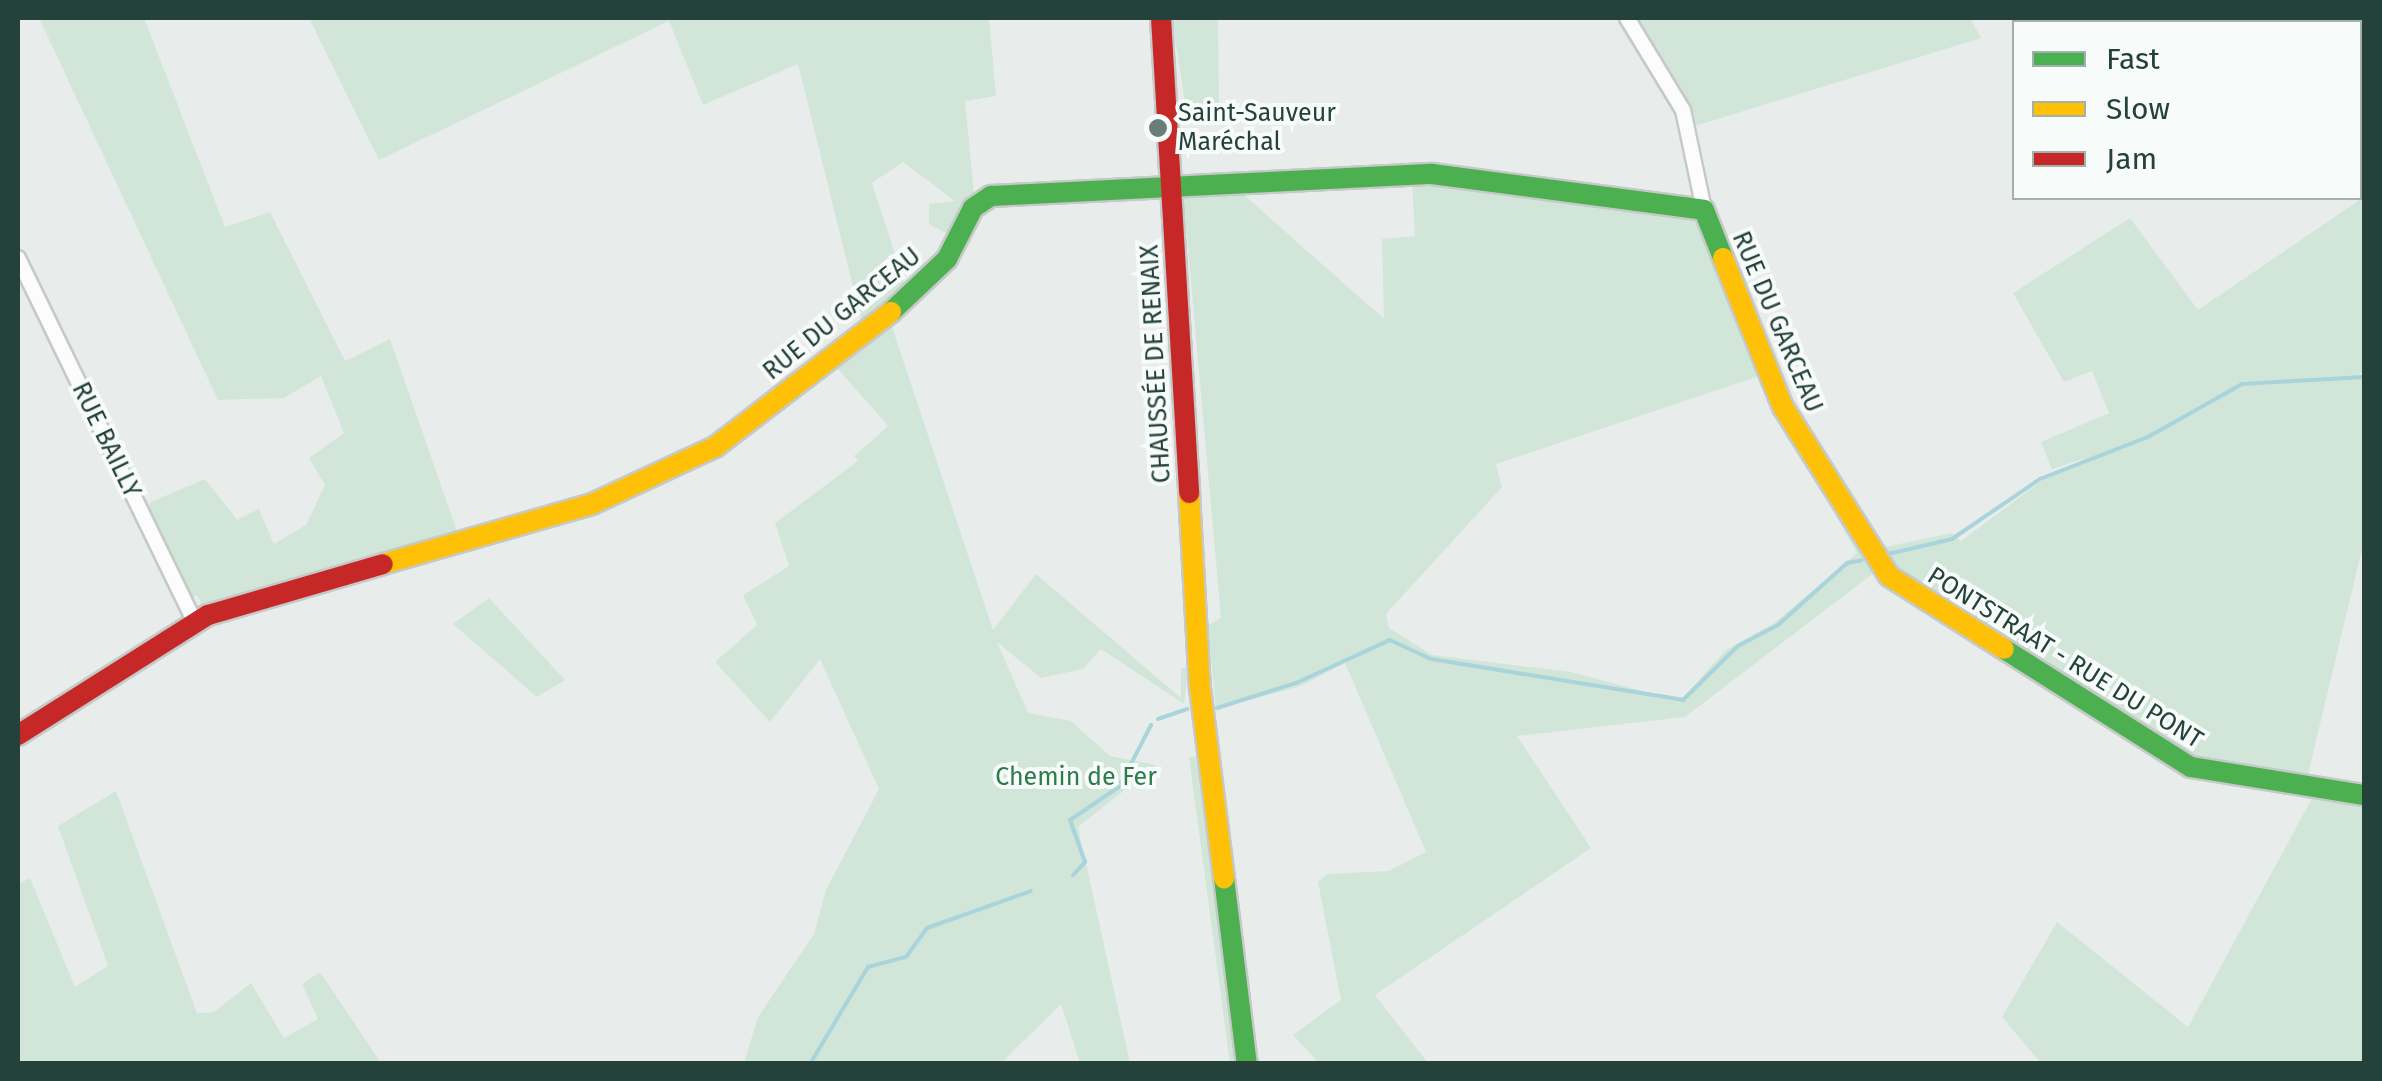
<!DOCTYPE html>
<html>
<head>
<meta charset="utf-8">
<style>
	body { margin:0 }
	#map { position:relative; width:2382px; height:1081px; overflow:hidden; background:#e8edeb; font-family:"Fira Sans",sans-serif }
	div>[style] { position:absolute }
	.green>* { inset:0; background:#d1e6d8 }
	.stream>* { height:4px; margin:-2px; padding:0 2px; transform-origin:2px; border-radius:2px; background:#a9d4db }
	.roads { filter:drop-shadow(2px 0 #c5cac8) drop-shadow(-2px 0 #c5cac8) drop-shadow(0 2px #c5cac8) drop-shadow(0 -2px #c5cac8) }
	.street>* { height:14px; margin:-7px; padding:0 7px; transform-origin:7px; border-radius:7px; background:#fcfcfc }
	.fast>* { height:20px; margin:-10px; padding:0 10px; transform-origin:10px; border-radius:10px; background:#4caf50 }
	.slow>* { height:20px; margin:-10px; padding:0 10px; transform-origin:10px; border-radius:10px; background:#ffc107 }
	.jam>* { height:20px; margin:-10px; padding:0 10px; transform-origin:10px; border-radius:10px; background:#c62828 }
	.dots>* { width:28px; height:28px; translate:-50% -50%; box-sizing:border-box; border:5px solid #f7fbf9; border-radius:50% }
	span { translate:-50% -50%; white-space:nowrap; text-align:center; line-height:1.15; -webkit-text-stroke:8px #f7fbf9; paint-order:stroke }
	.poi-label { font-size:25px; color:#24423a }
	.left { translate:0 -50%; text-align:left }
	.street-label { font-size:25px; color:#24423a }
	.park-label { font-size:25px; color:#2d7a4b }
	.frame { position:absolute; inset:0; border:20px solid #24423a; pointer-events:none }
	.legend { position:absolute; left:2012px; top:20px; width:350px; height:180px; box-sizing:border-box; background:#f7fbf9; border:2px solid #a3b1ad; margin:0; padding:12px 18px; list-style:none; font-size:30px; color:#24423a }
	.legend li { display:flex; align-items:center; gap:20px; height:50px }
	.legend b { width:50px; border:2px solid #a3b1ad }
</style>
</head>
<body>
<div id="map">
	<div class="green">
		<i style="clip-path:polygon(39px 18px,144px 18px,225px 227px,270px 212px,345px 361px,390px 339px,459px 537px,204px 609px,197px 595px,186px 602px,147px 509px,151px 502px,205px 479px,237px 520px,259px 509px,274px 544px,306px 525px,325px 485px,309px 458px,344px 433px,321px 376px,284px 398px,218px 400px)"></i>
		<i style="clip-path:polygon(309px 18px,989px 18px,996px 96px,965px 101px,974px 194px,949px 235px,929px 224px,929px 204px,955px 201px,903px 162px,872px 183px,907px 291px,863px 327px,798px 64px,703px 105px,669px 21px,379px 160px)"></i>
		<i style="clip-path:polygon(1172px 18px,1218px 18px,1219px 107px,1186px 109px)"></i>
		<i style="clip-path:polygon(1630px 18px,1970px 18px,1981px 38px,1695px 126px)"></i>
		<i style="clip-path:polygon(1412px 180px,1694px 220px,1784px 420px,1759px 376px,1496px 464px,1502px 487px,1386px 614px,1389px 628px,1432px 655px,1571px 672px,1680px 701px,1726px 650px,1774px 623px,1857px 553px,1796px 444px,1924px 608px,1875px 572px,1685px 717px,1517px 736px,1591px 848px,1375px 995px,1428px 1063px,1319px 1063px,1293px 1035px,1341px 1000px,1318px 882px,1327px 874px,1389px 871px,1426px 852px,1345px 663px,1301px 686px,1216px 709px,1208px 625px,1221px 618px,1183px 192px,1234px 186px,1384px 319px,1382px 239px,1415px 236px)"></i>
		<i style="clip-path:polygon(2364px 197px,2364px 372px,2358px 374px,2364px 374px,2364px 541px,2308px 774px,2209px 763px,1914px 592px,1876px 549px,1952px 533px,1961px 541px,2048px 476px,2089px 457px,2052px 469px,2041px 442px,2109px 413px,2092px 371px,2064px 382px,2013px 293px,2130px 218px,2198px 310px)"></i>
		<i style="clip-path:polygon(890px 321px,993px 630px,1036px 574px,1181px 698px,1181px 668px,1188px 668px,1184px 704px,1101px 649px,1083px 669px,1041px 678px,997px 642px,1028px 713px,1071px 721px,1110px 756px,1156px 765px,1078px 827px,1130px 1063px,1080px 1063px,1061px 1004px,1001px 1063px,744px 1063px,758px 1017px,814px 934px,826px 890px,879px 789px,820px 659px,770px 722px,715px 662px,757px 625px,743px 595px,789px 566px,775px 523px,858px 461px,854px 456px,888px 426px,831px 361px)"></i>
		<i style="clip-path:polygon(489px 598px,565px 680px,537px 697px,453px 624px)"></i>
		<i style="clip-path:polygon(1196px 756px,1238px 1063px,1230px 1063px,1189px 758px)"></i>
		<i style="clip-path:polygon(2317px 789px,2364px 800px,2364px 1063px,2041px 1063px,2002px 1017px,2057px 922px,2188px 1027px)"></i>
		<i style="clip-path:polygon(116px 791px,197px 1013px,214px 1012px,251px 983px,284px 1038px,318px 1019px,302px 984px,320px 972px,381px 1063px,18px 1063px,18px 884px,30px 878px,75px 987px,108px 966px,58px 826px)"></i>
	</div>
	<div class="stream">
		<i style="left:1884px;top:555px;width:70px;rotate:-13.2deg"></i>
		<i style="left:1952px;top:539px;width:107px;rotate:-34.3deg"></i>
		<i style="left:2040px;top:479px;width:116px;rotate:-21.3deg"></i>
		<i style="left:2148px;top:437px;width:108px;rotate:-29.4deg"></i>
		<i style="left:2242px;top:384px;width:122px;rotate:-3.3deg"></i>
		<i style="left:1217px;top:708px;width:83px;rotate:-17.6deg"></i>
		<i style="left:1296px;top:683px;width:103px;rotate:-24.6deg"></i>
		<i style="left:1390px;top:640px;width:45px;rotate:24.9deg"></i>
		<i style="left:1431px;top:659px;width:255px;rotate:9.2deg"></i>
		<i style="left:1683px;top:700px;width:77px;rotate:-44.5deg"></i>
		<i style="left:1738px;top:646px;width:45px;rotate:-27.7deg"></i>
		<i style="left:1778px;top:625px;width:93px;rotate:-41.9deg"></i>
		<i style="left:1847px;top:563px;width:15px;rotate:-11deg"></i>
		<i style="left:1158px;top:719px;width:31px;rotate:-19deg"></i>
		<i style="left:1073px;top:875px;width:18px;rotate:-47deg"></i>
		<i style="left:1085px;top:862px;width:45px;rotate:-109.7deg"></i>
		<i style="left:1070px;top:820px;width:59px;rotate:-34deg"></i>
		<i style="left:1119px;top:787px;width:70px;rotate:-62.7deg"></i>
		<i style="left:810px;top:1064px;width:113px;rotate:-59.1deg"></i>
		<i style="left:868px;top:967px;width:39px;rotate:-15deg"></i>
		<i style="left:906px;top:957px;width:36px;rotate:-54deg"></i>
		<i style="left:927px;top:928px;width:110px;rotate:-19.6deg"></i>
	</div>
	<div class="roads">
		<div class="street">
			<i style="left:1627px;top:18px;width:108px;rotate:58.7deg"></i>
			<i style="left:1683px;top:110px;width:102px;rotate:78.1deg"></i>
			<i style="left:18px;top:258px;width:405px;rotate:64.1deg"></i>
		</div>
		<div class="fast">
			<i style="left:891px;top:312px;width:77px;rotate:-43.4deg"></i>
			<i style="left:947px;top:259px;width:57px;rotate:-63deg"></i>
			<i style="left:973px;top:208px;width:22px;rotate:-34deg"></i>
			<i style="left:991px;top:196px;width:442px;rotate:-2.9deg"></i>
			<i style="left:1432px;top:174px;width:274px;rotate:7.5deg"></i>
			<i style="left:1704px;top:210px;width:52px;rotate:68.4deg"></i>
			<i style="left:2004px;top:649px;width:221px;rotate:32.3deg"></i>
			<i style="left:2191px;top:767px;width:175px;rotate:9.2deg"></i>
			<i style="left:1224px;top:878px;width:187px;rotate:83deg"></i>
		</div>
		<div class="slow">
			<i style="left:1723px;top:258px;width:161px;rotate:68.1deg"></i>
			<i style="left:1783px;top:407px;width:199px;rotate:57.9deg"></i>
			<i style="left:1889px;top:576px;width:136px;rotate:32.4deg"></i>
			<i style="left:1189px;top:493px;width:195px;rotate:86.8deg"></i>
			<i style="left:1200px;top:688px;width:192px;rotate:82.8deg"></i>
			<i style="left:383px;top:564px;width:217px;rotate:-16deg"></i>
			<i style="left:592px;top:504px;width:136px;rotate:-24.9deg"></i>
			<i style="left:715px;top:447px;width:222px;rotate:-37.5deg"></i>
		</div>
		<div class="jam">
			<i style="left:1161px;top:18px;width:476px;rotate:86.6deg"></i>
			<i style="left:18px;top:735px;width:225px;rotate:-32.3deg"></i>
			<i style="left:208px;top:615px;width:182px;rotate:-16.2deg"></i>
		</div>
	</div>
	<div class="dots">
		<i style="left:1158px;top:128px;background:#697e78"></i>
	</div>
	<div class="poi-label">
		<span class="left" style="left:1178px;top:128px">Saint-Sauveur<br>Maréchal</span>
	</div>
	<div class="street-label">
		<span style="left:842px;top:314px;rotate:-39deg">RUE DU GARCEAU</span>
		<span style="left:1777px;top:322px;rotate:67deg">RUE DU GARCEAU</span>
		<span style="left:1156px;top:364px;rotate:-93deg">CHAUSSÉE DE RENAIX</span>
		<span style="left:106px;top:440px;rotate:64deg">RUE BAILLY</span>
		<span style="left:2065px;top:658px;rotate:32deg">PONTSTRAAT - RUE DU PONT</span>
	</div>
	<div class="park-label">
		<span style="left:1076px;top:777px">Chemin de Fer</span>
	</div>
	<div class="frame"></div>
	<ul class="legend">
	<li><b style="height:12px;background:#4caf50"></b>Fast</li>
	<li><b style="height:12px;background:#ffc107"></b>Slow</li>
	<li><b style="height:12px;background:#c62828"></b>Jam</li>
	</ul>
</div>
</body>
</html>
